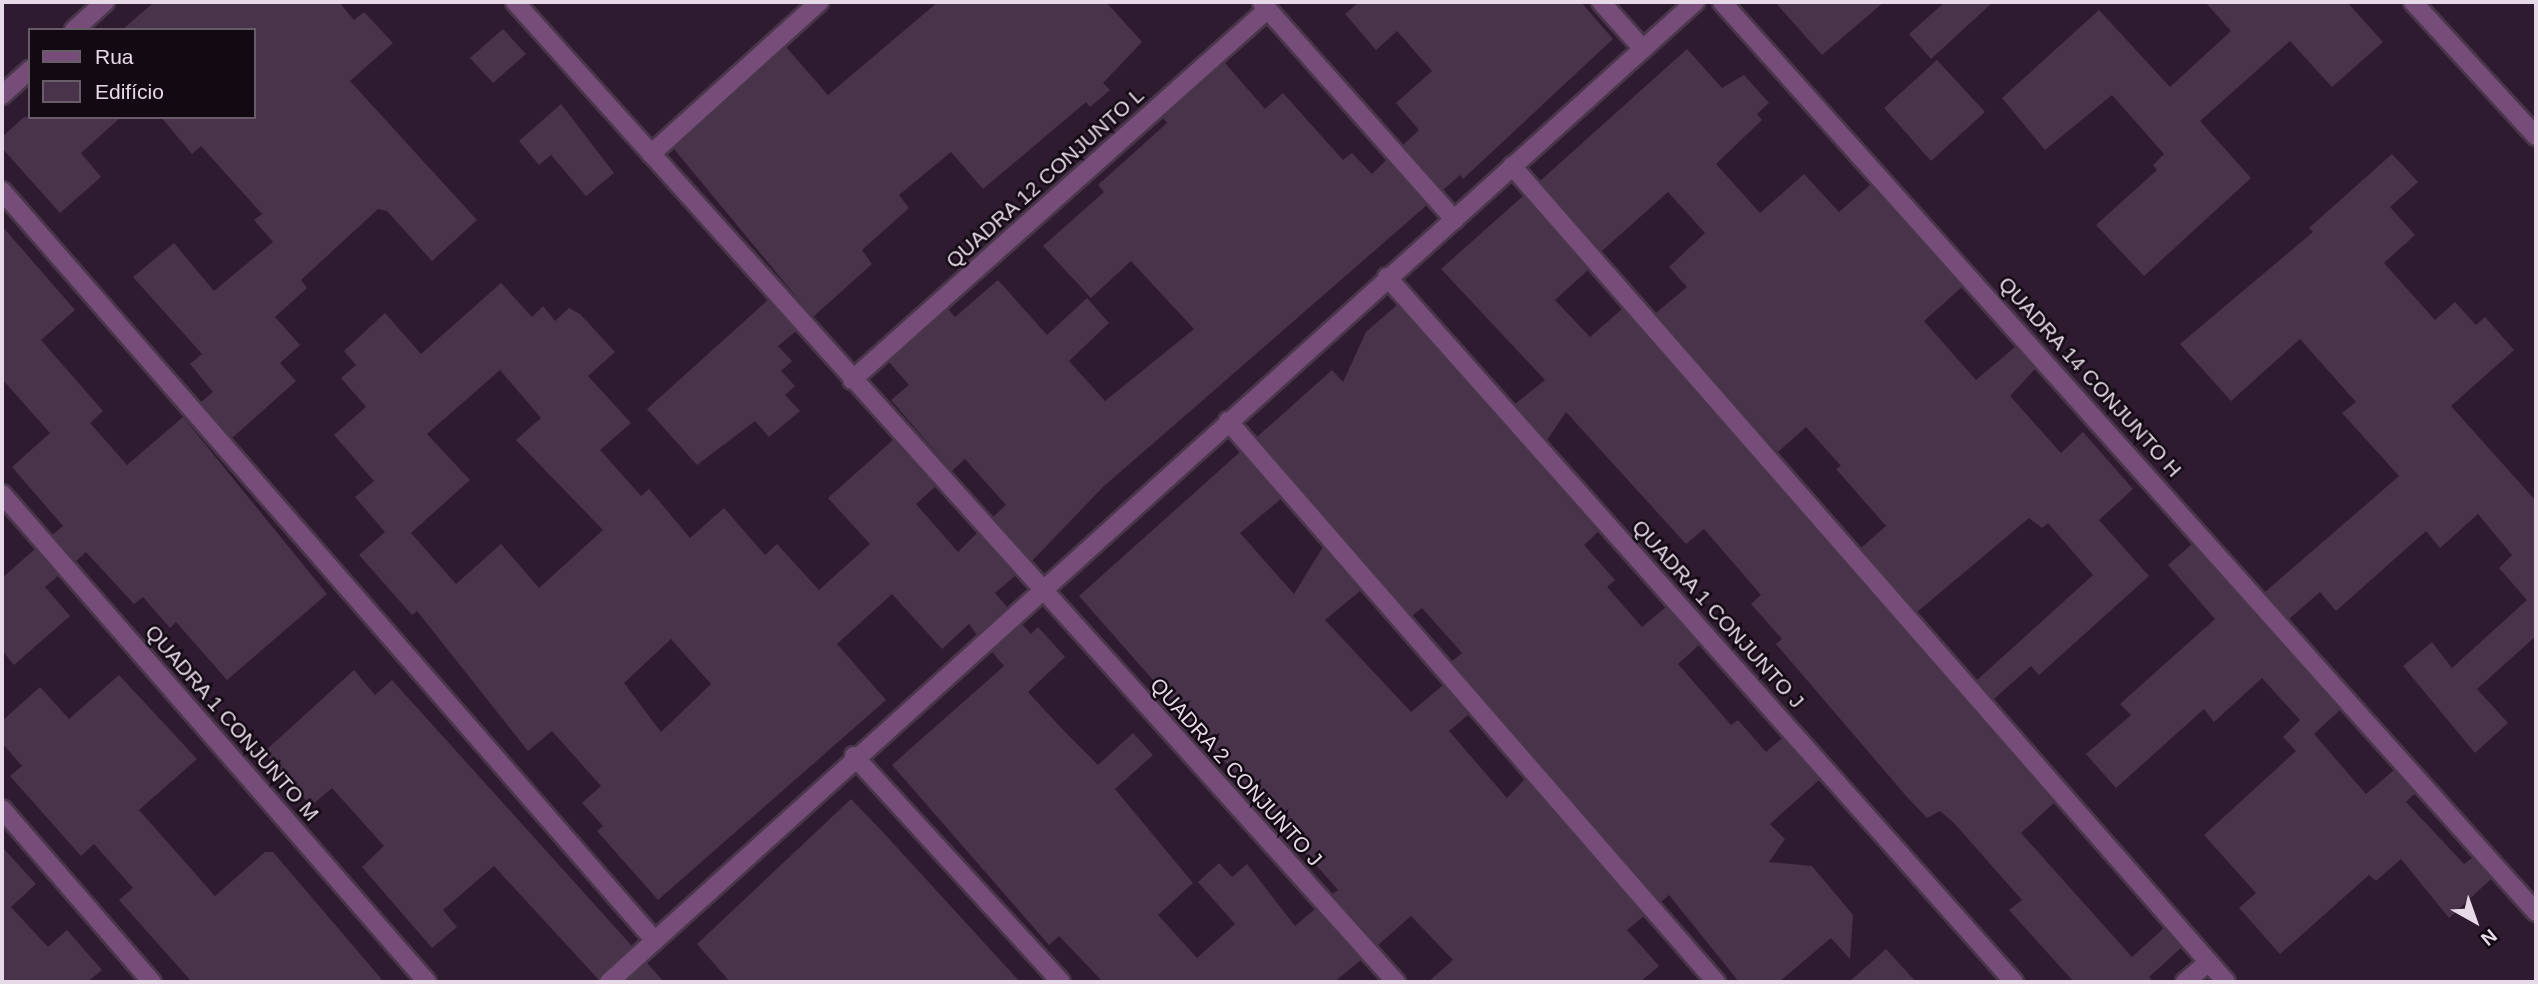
<!DOCTYPE html>
<html>
<head>
<meta charset="utf-8">
<style>
	body { margin:0 }
	#map { position:relative; width:2538px; height:984px; overflow:hidden; background:#2f1b30; font-family:Arial,sans-serif }
	div>[style] { position:absolute }
	.building>* { inset:0; background:#48334a }
	.roads { filter:drop-shadow(2px 0 #49364a) drop-shadow(-2px 0 #49364a) drop-shadow(0 2px #49364a) drop-shadow(0 -2px #49364a) }
	.minor>* { height:18px; margin:-9px; padding:0 9px; transform-origin:9px; border-radius:9px; background:#754d78 }
	span { translate:-50% -50%; white-space:nowrap; text-align:center; line-height:1.15; -webkit-text-stroke:5px #120913; paint-order:stroke }
	.street-label { font-size:21px; color:#e7d9e7 }
	.frame { position:absolute; inset:0; border:4px solid #e7d9e7; pointer-events:none }
	.legend { position:absolute; left:28px; top:28px; width:228px; height:91px; box-sizing:border-box; background:#120913; border:2px solid #675c68; margin:0; padding:9px 12px; list-style:none; font-size:21px; color:#e7d9e7 }
	.legend li { display:flex; align-items:center; gap:14px; height:35px }
	.legend b { width:35px; border:2px solid #675c68 }
	.north { position:absolute; left:2440px; top:886px; width:70px; height:70px; -webkit-text-stroke:5px #120913; paint-order:stroke; rotate:140deg; font-size:19px; font-weight:700; line-height:28px; text-align:center; color:#e7d9e7 }
	.north::after { content:''; display:block; margin:auto; width:24px; height:32px; background:#e7d9e7; clip-path:polygon(50% 0,100% 100%,50% 72%,0 100%) }
</style>
</head>
<body>
<div id="map">
	<div class="building">
		<i style="clip-path:polygon(154px 2px,339px 2px,354px 20px,364px 12px,393px 43px,350px 81px,477px 220px,432px 261px,387px 211px,378px 209px,301px 280px,307px 288px,275px 317px,300px 345px,280px 363px,296px 381px,232px 438px,201px 402px,213px 392px,190px 364px,202px 354px,133px 277px,174px 243px,214px 291px,273px 242px,254px 220px,262px 214px,201px 146px,192px 154px,161px 117px,254px 117px,254px 30px,122px 30px)"></i>
		<i style="clip-path:polygon(938px 2px,1106px 2px,1142px 42px,1103px 83px,1110px 90px,1090px 107px,1086px 102px,983px 189px,951px 152px,899px 195px,909px 208px,862px 250px,872px 264px,813px 317px,674px 149px,786px 47px,828px 95px)"></i>
		<i style="clip-path:polygon(1359px 2px,1581px 2px,1613px 39px,1463px 179px,1460px 175px,1443px 190px,1403px 145px,1419px 130px,1396px 103px,1432px 71px,1397px 31px,1376px 50px,1345px 14px)"></i>
		<i style="clip-path:polygon(1775px 2px,1884px 2px,1822px 55px)"></i>
		<i style="clip-path:polygon(1945px 2px,1993px 2px,1931px 59px,1909px 34px)"></i>
		<i style="clip-path:polygon(2205px 2px,2347px 2px,2383px 42px,2332px 87px,2290px 41px,2200px 121px,2251px 178px,2144px 276px,2096px 225px,2157px 170px,2153px 165px,2164px 154px,2112px 95px,2045px 150px,2002px 98px,2099px 10px,2170px 87px,2231px 31px)"></i>
		<i style="clip-path:polygon(503px 29px,526px 54px,493px 83px,470px 58px)"></i>
		<i style="clip-path:polygon(1687px 49px,1722px 88px,1744px 75px,1769px 103px,1757px 114px,1762px 120px,1716px 164px,1760px 213px,1804px 174px,1839px 212px,1870px 185px,1962px 287px,1924px 321px,1976px 380px,2015px 347px,2035px 369px,2010px 396px,2061px 453px,2083px 432px,2133px 489px,2099px 520px,2149px 576px,2039px 675px,2031px 666px,1994px 699px,1977px 680px,2093px 575px,2048px 523px,2042px 528px,2029px 518px,1917px 612px,1861px 548px,1886px 526px,1836px 469px,1841px 466px,1806px 427px,1778px 452px,1656px 313px,1687px 287px,1669px 267px,1705px 233px,1668px 192px,1602px 251px,1540px 181px)"></i>
		<i style="clip-path:polygon(1937px 60px,1985px 112px,1931px 161px,1884px 108px)"></i>
		<i style="clip-path:polygon(1225px 63px,1265px 109px,1283px 93px,1343px 160px,1352px 153px,1372px 174px,1386px 160px,1427px 205px,1103px 487px,1032px 561px,993px 517px,1006px 505px,965px 459px,952px 471px,891px 400px,909px 385px,889px 362px,948px 309px,955px 317px,998px 280px,1047px 335px,1087px 298px,1109px 323px,1069px 361px,1105px 401px,1194px 329px,1131px 261px,1091px 298px,1043px 246px,1104px 192px,1098px 185px,1167px 123px,1163px 118px)"></i>
		<i style="clip-path:polygon(561px 104px,614px 173px,586px 196px,551px 155px,539px 165px,519px 141px)"></i>
		<i style="clip-path:polygon(24px 117px,121px 117px,81px 153px,101px 177px,60px 213px,2px 148px,2px 137px)"></i>
		<i style="clip-path:polygon(2392px 154px,2418px 182px,2390px 207px,2415px 235px,2384px 263px,2435px 320px,2455px 302px,2476px 325px,2485px 317px,2514px 350px,2451px 406px,2536px 501px,2536px 636px,2477px 689px,2508px 723px,2475px 753px,2403px 666px,2432px 642px,2452px 668px,2527px 600px,2499px 568px,2512px 555px,2478px 514px,2440px 548px,2426px 531px,2336px 611px,2320px 592px,2289px 619px,2265px 592px,2399px 476px,2342px 413px,2356px 402px,2300px 339px,2231px 401px,2180px 344px,2313px 232px,2309px 228px)"></i>
		<i style="clip-path:polygon(1523px 196px,1588px 270px,1555px 300px,1590px 337px,1622px 309px,2054px 803px,2021px 833px,2132px 957px,2164px 928px,2181px 948px,2149px 977px,2154px 982px,2074px 982px,2009px 910px,2022px 900px,1954px 823px,1940px 811px,1927px 818px,1907px 797px,1776px 644px,1782px 639px,1751px 604px,1761px 595px,1704px 529px,1686px 544px,1566px 412px,1547px 440px,1515px 404px,1545px 380px,1441px 269px)"></i>
		<i style="clip-path:polygon(2px 226px,75px 310px,41px 340px,103px 411px,90px 423px,127px 465px,183px 417px,327px 594px,227px 680px,176px 622px,170px 628px,143px 597px,134px 604px,86px 552px,76px 561px,52px 535px,63px 526px,12px 467px,50px 433px,2px 379px)"></i>
		<i style="clip-path:polygon(evenodd,501px 283px,532px 317px,543px 306px,555px 321px,569px 308px,580px 314px,615px 352px,588px 376px,631px 423px,600px 450px,641px 496px,649px 489px,690px 538px,724px 508px,765px 555px,777px 544px,819px 590px,870px 544px,828px 498px,893px 440px,935px 487px,916px 504px,958px 552px,977px 533px,1015px 576px,995px 593px,1007px 607px,977px 635px,969px 624px,942px 649px,892px 594px,837px 644px,886px 700px,658px 900px,597px 831px,603px 826px,582px 803px,601px 786px,552px 731px,528px 751px,417px 611px,412px 615px,359px 555px,385px 532px,355px 497px,374px 481px,334px 435px,366px 407px,341px 378px,356px 365px,344px 351px,385px 313px,421px 354px,501px 283px,500px 370px,541px 418px,516px 440px,603px 530px,539px 588px,501px 544px,456px 584px,411px 533px,470px 480px,427px 434px,500px 370px,501px 283px,671px 639px,711px 684px,661px 732px,624px 683px,671px 639px)"></i>
		<i style="clip-path:polygon(768px 300px,796px 331px,778px 346px,792px 361px,781px 371px,795px 386px,785px 395px,800px 411px,769px 437px,755px 421px,697px 465px,647px 409px)"></i>
		<i style="clip-path:polygon(1397px 305px,1598px 532px,1584px 545px,1615px 580px,1607px 587px,1642px 627px,1666px 607px,1699px 645px,1678px 664px,1731px 725px,1738px 720px,1766px 752px,1782px 738px,1819px 780px,1770px 824px,1785px 839px,1769px 862px,1812px 866px,1853px 915px,1850px 959px,1831px 938px,1779px 982px,1739px 982px,1669px 895px,1661px 902px,1460px 671px,1452px 661px,1462px 653px,1422px 608px,1412px 616px,1257px 437px,1332px 370px,1343px 382px,1366px 332px)"></i>
		<i style="clip-path:polygon(1240px 452px,1281px 499px,1240px 533px,1294px 594px,1323px 547px,1360px 591px,1325px 620px,1411px 712px,1443px 685px,1468px 715px,1449px 731px,1507px 798px,1525px 779px,1644px 916px,1627px 930px,1659px 966px,1640px 982px,1428px 982px,1453px 960px,1411px 916px,1378px 945px,1332px 894px,1338px 890px,1079px 596px)"></i>
		<i style="clip-path:polygon(2192px 544px,2340px 710px,2314px 734px,2366px 794px,2394px 770px,2415px 793px,2406px 802px,2464px 864px,2472px 858px,2491px 879px,2449px 918px,2401px 859px,2376px 881px,2369px 875px,2280px 954px,2239px 908px,2256px 893px,2204px 835px,2296px 751px,2283px 737px,2300px 720px,2262px 678px,2214px 722px,2204px 709px,2116px 788px,2086px 754px,2131px 715px,2120px 704px,2215px 619px,2168px 565px)"></i>
		<i style="clip-path:polygon(35px 549px,58px 576px,45px 587px,70px 616px,14px 665px,2px 650px,2px 578px)"></i>
		<i style="clip-path:polygon(1022px 624px,1031px 634px,1038px 627px,1065px 657px,1028px 692px,1064px 731px,1098px 765px,1133px 733px,1153px 755px,1115px 789px,1193px 883px,1158px 915px,1197px 958px,1235px 924px,1198px 882px,1219px 863px,1232px 877px,1247px 864px,1295px 926px,1315px 909px,1361px 960px,1334px 982px,1103px 982px,1059px 936px,1049px 945px,892px 765px,1004px 666px,992px 652px)"></i>
		<i style="clip-path:polygon(354px 670px,375px 695px,392px 680px,632px 946px,598px 979px,494px 866px,443px 910px,457px 927px,432px 948px,362px 867px,384px 846px,332px 788px,311px 806px,264px 752px)"></i>
		<i style="clip-path:polygon(119px 675px,197px 759px,139px 810px,215px 896px,265px 852px,273px 852px,384px 982px,192px 982px,119px 900px,133px 888px,94px 844px,81px 856px,10px 776px,22px 766px,2px 743px,2px 721px,40px 687px,69px 719px)"></i>
		<i style="clip-path:polygon(851px 799px,881px 830px,1020px 982px,730px 982px,697px 944px)"></i>
		<i style="clip-path:polygon(2px 847px,36px 884px,11px 907px,48px 947px,67px 930px,102px 970px,87px 982px,2px 982px)"></i>
		<i style="clip-path:polygon(1886px 949px,1916px 982px,1849px 982px)"></i>
		<i style="clip-path:polygon(647px 963px,664px 982px,626px 982px)"></i>
	</div>
	<div class="roads">
		<div class="minor">
			<i style="left:515px;top:2px;width:1318px;rotate:48.05deg"></i>
			<i style="left:1601px;top:2px;width:63px;rotate:48.2deg"></i>
			<i style="left:1722px;top:2px;width:1221px;rotate:48.19deg"></i>
			<i style="left:2413px;top:2px;width:182px;rotate:47.5deg"></i>
			<i style="left:1262px;top:3px;width:290px;rotate:48.4deg"></i>
			<i style="left:74px;top:30px;width:42px;rotate:-42.1deg"></i>
			<i style="left:2px;top:95px;width:38px;rotate:-42deg"></i>
			<i style="left:651px;top:154px;width:227px;rotate:-42.1deg"></i>
			<i style="left:1512px;top:166px;width:1084px;rotate:48.81deg"></i>
			<i style="left:2px;top:191px;width:994px;rotate:48.95deg"></i>
			<i style="left:1387px;top:277px;width:943px;rotate:48.35deg"></i>
			<i style="left:852px;top:380px;width:557px;rotate:-41.73deg"></i>
			<i style="left:1228px;top:421px;width:744px;rotate:48.98deg"></i>
			<i style="left:2px;top:494px;width:647px;rotate:48.95deg"></i>
			<i style="left:854px;top:756px;width:306px;rotate:47.5deg"></i>
			<i style="left:2px;top:809px;width:229px;rotate:49.1deg"></i>
			<i style="left:609px;top:982px;width:1463px;rotate:-42.06deg"></i>
			<i style="left:2185px;top:982px;width:30px;rotate:-40deg"></i>
		</div>
	</div>
	<div class="street-label">
		<span style="left:1045px;top:178px;rotate:-42deg">QUADRA 12 CONJUNTO L</span>
		<span style="left:2090px;top:377px;rotate:48deg">QUADRA 14 CONJUNTO H</span>
		<span style="left:1718px;top:614px;rotate:48deg">QUADRA 1 CONJUNTO J</span>
		<span style="left:232px;top:723px;rotate:49deg">QUADRA 1 CONJUNTO M</span>
		<span style="left:1236px;top:772px;rotate:48deg">QUADRA 2 CONJUNTO J</span>
	</div>
	<div class="frame"></div>
	<ul class="legend">
	<li><b style="height:9px;background:#754d78"></b>Rua</li>
	<li><b style="height:19px;background:#48334a"></b>Edifício</li>
	</ul>
	<div class="north">N</div>
</div>
</body>
</html>
